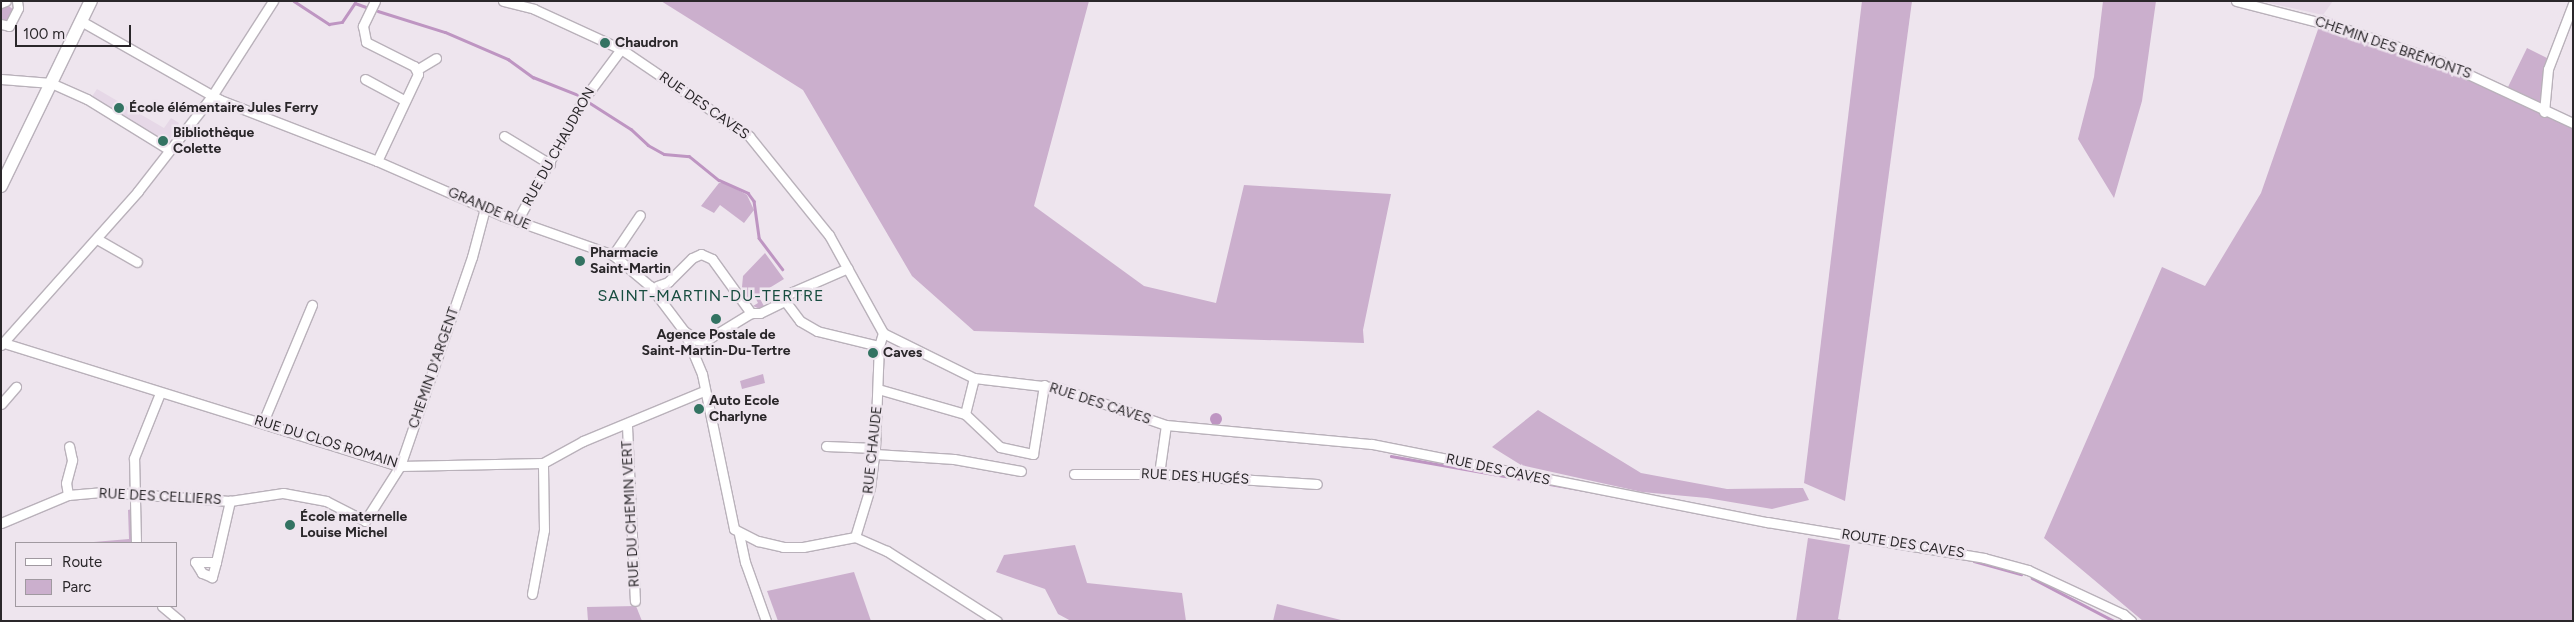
<!DOCTYPE html>
<html>
<head>
<meta charset="utf-8">
<style>
	body { margin:0 }
	#map { position:relative; width:2574px; height:622px; overflow:hidden; background:#eee5ee; font-family:Figtree,sans-serif }
	div>[style] { position:absolute }
	.built>* { inset:0; background:#e6d8e7 }
	.green>* { inset:0; background:#cbafcd }
	.water>* { inset:0; background:#be95c2 }
	.round { border-radius:50% }
	.stream>* { height:2.5px; margin:-1.25px; padding:0 1.25px; transform-origin:1.25px; border-radius:1.25px; background:#be95c2 }
	.roads { filter:drop-shadow(1px 0 #b9b1ba) drop-shadow(-1px 0 #b9b1ba) drop-shadow(0 1px #b9b1ba) drop-shadow(0 -1px #b9b1ba) }
	.minor>* { height:9px; margin:-4.5px; padding:0 4.5px; transform-origin:4.5px; border-radius:4.5px; background:#fff }
	.secondary>* { height:12px; margin:-6px; padding:0 6px; transform-origin:6px; border-radius:6px; background:#fff }
	.dots>* { width:14px; height:14px; translate:-50% -50%; box-sizing:border-box; border:2px solid #eee5ee; border-radius:50% }
	span { translate:-50% -50%; white-space:nowrap; text-align:center; line-height:1.15; -webkit-text-stroke:5px #eee5ee; paint-order:stroke }
	.poi-label { font-size:14px; color:#2a272a; font-weight:700 }
	.left { translate:0 -50%; text-align:left }
	.street-label { font-size:14px; color:#2a272a }
	.quarter-label { font-size:16px; color:#184d40; letter-spacing:1px }
	.frame { position:absolute; inset:0; border:2px solid #2a272a; pointer-events:none }
	.legend { position:absolute; left:15px; top:542px; width:162px; height:65px; box-sizing:border-box; background:#eee5ee; border:1px solid #a099a0; margin:0; padding:6px 9px; list-style:none; font-size:15px; color:#2a272a }
	.legend li { display:flex; align-items:center; gap:10px; height:25px }
	.legend b { width:25px; border:1px solid #a099a0 }
	.scale { position:absolute; left:15px; top:25px; width:116px; height:22px; box-sizing:border-box; border:2px solid #2a272a; border-top:0; padding-left:6px; font-size:15px; line-height:18px; white-space:nowrap; color:#2a272a; -webkit-text-stroke:4px #eee5ee; paint-order:stroke }
</style>
</head>
<body>
<div id="map">
	<div class="built">
		<i style="clip-path:polygon(2260px 1px,2333px 1px,2323px 15px)"></i>
		<i style="clip-path:polygon(97px 89px,164px 128px,171px 118px,179px 123px,167px 144px,91px 98px)"></i>
	</div>
	<div class="green">
		<i style="clip-path:polygon(661px 1px,1089px 1px,1034px 206px,1144px 286px,1216px 303px,1244px 185px,1391px 194px,1363px 330px,1364px 343px,974px 331px,912px 276px,803px 90px)"></i>
		<i style="clip-path:polygon(1862px 1px,1912px 1px,1845px 501px,1804px 483px)"></i>
		<i style="clip-path:polygon(2103px 1px,2156px 1px,2142px 101px,2114px 198px,2078px 139px,2094px 77px)"></i>
		<i style="clip-path:polygon(6px 4px,14px 10px,10px 20px,1px 21px,1px 6px)"></i>
		<i style="clip-path:polygon(2323px 15px,2508px 87px,2527px 48px,2549px 59px,2539px 114px,2573px 125px,2573px 621px,2143px 621px,2044px 538px,2162px 267px,2205px 286px,2261px 193px)"></i>
		<i style="clip-path:polygon(719px 183px,726px 183px,747px 195px,754px 210px,744px 223px,720px 205px,714px 213px,701px 206px)"></i>
		<i style="clip-path:polygon(765px 253px,784px 279px,758px 295px,765px 308px,760px 309px,753px 306px,758px 303px,755px 297px,749px 300px,742px 287px,743px 276px)"></i>
		<i style="clip-path:polygon(763px 374px,765px 383px,742px 389px,740px 381px)"></i>
		<i style="clip-path:polygon(1538px 410px,1641px 473px,1727px 489px,1803px 488px,1809px 500px,1772px 509px,1707px 498px,1642px 492px,1521px 465px,1492px 447px)"></i>
		<i style="clip-path:polygon(132px 509px,133px 542px,82px 543px,129px 539px,128px 510px)"></i>
		<i style="clip-path:polygon(1808px 538px,1850px 545px,1838px 619px,1845px 621px,1796px 621px)"></i>
		<i style="clip-path:polygon(1075px 545px,1087px 583px,1182px 593px,1186px 621px,1071px 621px,1058px 614px,1045px 589px,996px 572px,1004px 555px)"></i>
		<i style="clip-path:polygon(854px 572px,871px 621px,778px 621px,767px 591px)"></i>
		<i style="clip-path:polygon(1277px 604px,1345px 621px,1273px 621px)"></i>
		<i style="clip-path:polygon(636px 606px,642px 621px,588px 621px,587px 607px)"></i>
	</div>
	<div class="water">
		<i class="round" style="left:1210px;top:413px;width:12px;height:12px"></i>
	</div>
	<div class="stream">
		<i style="left:294px;top:1px;width:42px;rotate:33.3deg"></i>
		<i style="left:329px;top:24px;width:13px;rotate:-9deg"></i>
		<i style="left:342px;top:22px;width:23px;rotate:-56deg"></i>
		<i style="left:355px;top:3px;width:12px;rotate:20deg"></i>
		<i style="left:378px;top:11px;width:70px;rotate:17.4deg"></i>
		<i style="left:445px;top:32px;width:69px;rotate:23.2deg"></i>
		<i style="left:508px;top:59px;width:31px;rotate:36deg"></i>
		<i style="left:533px;top:77px;width:52px;rotate:21.6deg"></i>
		<i style="left:587px;top:101px;width:52px;rotate:32.5deg"></i>
		<i style="left:631px;top:129px;width:23px;rotate:43deg"></i>
		<i style="left:648px;top:145px;width:18px;rotate:29deg"></i>
		<i style="left:664px;top:154px;width:25px;rotate:5deg"></i>
		<i style="left:689px;top:156px;width:38px;rotate:39deg"></i>
		<i style="left:719px;top:180px;width:32px;rotate:24deg"></i>
		<i style="left:748px;top:193px;width:10px;rotate:53deg"></i>
		<i style="left:754px;top:201px;width:37px;rotate:82deg"></i>
		<i style="left:759px;top:238px;width:39px;rotate:53deg"></i>
		<i style="left:1391px;top:456px;width:212px;rotate:10deg"></i>
		<i style="left:1974px;top:561px;width:49px;rotate:15.5deg"></i>
		<i style="left:2032px;top:578px;width:93px;rotate:27.7deg"></i>
	</div>
	<div class="roads">
		<div class="minor">
			<i style="left:375px;top:1px;width:28px;rotate:116deg"></i>
			<i style="left:363px;top:26px;width:16px;rotate:79deg"></i>
			<i style="left:366px;top:42px;width:54px;rotate:26.6deg"></i>
			<i style="left:414px;top:66px;width:9px;rotate:63deg"></i>
			<i style="left:418px;top:74px;width:96px;rotate:115.2deg"></i>
			<i style="left:503px;top:1px;width:32px;rotate:14deg"></i>
			<i style="left:534px;top:9px;width:96px;rotate:24.7deg"></i>
			<i style="left:621px;top:49px;width:155px;rotate:34.2deg"></i>
			<i style="left:749px;top:136px;width:127px;rotate:51.1deg"></i>
			<i style="left:829px;top:235px;width:112px;rotate:61.1deg"></i>
			<i style="left:2236px;top:1px;width:113px;rotate:14.4deg"></i>
			<i style="left:2345px;top:29px;width:102px;rotate:18.8deg"></i>
			<i style="left:2442px;top:62px;width:145px;rotate:25deg"></i>
			<i style="left:1px;top:3px;width:5px;rotate:-22deg"></i>
			<i style="left:81px;top:21px;width:160px;rotate:29.6deg"></i>
			<i style="left:220px;top:100px;width:168px;rotate:21.2deg"></i>
			<i style="left:377px;top:161px;width:137px;rotate:23.6deg"></i>
			<i style="left:503px;top:216px;width:117px;rotate:19.5deg"></i>
			<i style="left:613px;top:255px;width:48px;rotate:40deg"></i>
			<i style="left:650px;top:286px;width:56px;rotate:52.9deg"></i>
			<i style="left:684px;top:331px;width:47px;rotate:67.3deg"></i>
			<i style="left:702px;top:374px;width:158px;rotate:78.3deg"></i>
			<i style="left:734px;top:529px;width:27px;rotate:27deg"></i>
			<i style="left:758px;top:541px;width:26px;rotate:13deg"></i>
			<i style="left:783px;top:547px;width:20px"></i>
			<i style="left:803px;top:547px;width:53px;rotate:-10.9deg"></i>
			<i style="left:1px;top:24px;width:8px;rotate:14deg"></i>
			<i style="left:9px;top:26px;width:20px;rotate:-63deg"></i>
			<i style="left:18px;top:8px;width:7px;rotate:-98deg"></i>
			<i style="left:418px;top:69px;width:21px;rotate:-31deg"></i>
			<i style="left:1px;top:79px;width:50px;rotate:4.6deg"></i>
			<i style="left:51px;top:83px;width:39px;rotate:24deg"></i>
			<i style="left:87px;top:99px;width:97px;rotate:31.6deg"></i>
			<i style="left:365px;top:79px;width:44px;rotate:28.3deg"></i>
			<i style="left:2544px;top:112px;width:43px;rotate:-84.7deg"></i>
			<i style="left:2548px;top:69px;width:70px;rotate:-69deg"></i>
			<i style="left:504px;top:136px;width:54px;rotate:31.3deg"></i>
			<i style="left:517px;top:221px;width:138px;rotate:-61.4deg"></i>
			<i style="left:583px;top:100px;width:64px;rotate:-53.3deg"></i>
			<i style="left:97px;top:239px;width:46px;rotate:29.9deg"></i>
			<i style="left:613px;top:255px;width:48px;rotate:-56deg"></i>
			<i style="left:657px;top:286px;width:12px;rotate:-20deg"></i>
			<i style="left:668px;top:282px;width:34px;rotate:-45deg"></i>
			<i style="left:692px;top:258px;width:10px;rotate:-24deg"></i>
			<i style="left:701px;top:254px;width:12px;rotate:24deg"></i>
			<i style="left:712px;top:259px;width:67px;rotate:54.2deg"></i>
			<i style="left:785px;top:301px;width:25px;rotate:53deg"></i>
			<i style="left:800px;top:321px;width:20px;rotate:30deg"></i>
			<i style="left:817px;top:331px;width:64px;rotate:13.6deg"></i>
			<i style="left:684px;top:331px;width:16px;rotate:35deg"></i>
			<i style="left:697px;top:340px;width:8px;rotate:7deg"></i>
			<i style="left:705px;top:341px;width:54px;rotate:-31.3deg"></i>
			<i style="left:751px;top:313px;width:9px"></i>
			<i style="left:760px;top:313px;width:28px;rotate:-26deg"></i>
			<i style="left:785px;top:301px;width:8px;rotate:-67deg"></i>
			<i style="left:788px;top:294px;width:65px;rotate:-23.4deg"></i>
			<i style="left:883px;top:333px;width:102px;rotate:26.3deg"></i>
			<i style="left:974px;top:378px;width:86px;rotate:6.7deg"></i>
			<i style="left:1059px;top:388px;width:113px;rotate:19.1deg"></i>
			<i style="left:1166px;top:425px;width:207px;rotate:5.3deg"></i>
			<i style="left:1372px;top:444px;width:403px;rotate:11.2deg"></i>
			<i style="left:1767px;top:522px;width:220px;rotate:9.4deg"></i>
			<i style="left:1984px;top:558px;width:46px;rotate:15.3deg"></i>
			<i style="left:2028px;top:570px;width:105px;rotate:24.9deg"></i>
			<i style="left:2123px;top:614px;width:11px;rotate:41deg"></i>
			<i style="left:4px;top:343px;width:415px;rotate:17.3deg"></i>
			<i style="left:400px;top:466px;width:143px;rotate:-1.2deg"></i>
			<i style="left:543px;top:463px;width:46px;rotate:-28.8deg"></i>
			<i style="left:583px;top:441px;width:131px;rotate:-22.5deg"></i>
			<i style="left:1px;top:345px;width:206px;rotate:-48.3deg"></i>
			<i style="left:138px;top:191px;width:120px;rotate:-52.1deg"></i>
			<i style="left:212px;top:96px;width:113px;rotate:-57.3deg"></i>
			<i style="left:878px;top:389px;width:91px;rotate:16deg"></i>
			<i style="left:965px;top:414px;width:48px;rotate:43.3deg"></i>
			<i style="left:1000px;top:447px;width:34px;rotate:12deg"></i>
			<i style="left:1033px;top:454px;width:70px;rotate:-80.9deg"></i>
			<i style="left:1px;top:404px;width:23px;rotate:-49deg"></i>
			<i style="left:965px;top:414px;width:37px;rotate:-76deg"></i>
			<i style="left:263px;top:422px;width:127px;rotate:-67.3deg"></i>
			<i style="left:627px;top:426px;width:175px;rotate:87.4deg"></i>
			<i style="left:826px;top:446px;width:49px;rotate:2.3deg"></i>
			<i style="left:875px;top:454px;width:79px;rotate:3.6deg"></i>
			<i style="left:954px;top:459px;width:68px;rotate:10.2deg"></i>
			<i style="left:1074px;top:474px;width:85px"></i>
			<i style="left:1159px;top:474px;width:158px;rotate:3.6deg"></i>
			<i style="left:1159px;top:474px;width:49px;rotate:-81.9deg"></i>
			<i style="left:68px;top:495px;width:12px;rotate:-99deg"></i>
			<i style="left:66px;top:483px;width:24px;rotate:-75deg"></i>
			<i style="left:72px;top:460px;width:14px;rotate:-102deg"></i>
			<i style="left:1px;top:523px;width:73px;rotate:-22.7deg"></i>
			<i style="left:68px;top:495px;width:36px;rotate:-5deg"></i>
			<i style="left:104px;top:492px;width:126px;rotate:4.1deg"></i>
			<i style="left:230px;top:501px;width:54px;rotate:-8.6deg"></i>
			<i style="left:283px;top:493px;width:44px;rotate:10.5deg"></i>
			<i style="left:326px;top:501px;width:44px;rotate:27.1deg"></i>
			<i style="left:365px;top:521px;width:65px;rotate:-57.5deg"></i>
			<i style="left:400px;top:466px;width:221px;rotate:-71deg"></i>
			<i style="left:472px;top:257px;width:51px;rotate:-75.1deg"></i>
			<i style="left:739px;top:534px;width:29px;rotate:78deg"></i>
			<i style="left:745px;top:562px;width:63px;rotate:70.4deg"></i>
			<i style="left:855px;top:537px;width:51px;rotate:-73deg"></i>
			<i style="left:870px;top:488px;width:40px;rotate:-82.9deg"></i>
			<i style="left:875px;top:448px;width:102px;rotate:-87.8deg"></i>
			<i style="left:879px;top:346px;width:14px;rotate:-73deg"></i>
			<i style="left:855px;top:537px;width:35px;rotate:24deg"></i>
			<i style="left:887px;top:551px;width:130px;rotate:32.5deg"></i>
			<i style="left:136px;top:543px;width:85px;rotate:-91.3deg"></i>
			<i style="left:134px;top:458px;width:70px;rotate:-68.2deg"></i>
			<i style="left:216px;top:562px;width:16px;rotate:105deg"></i>
			<i style="left:212px;top:577px;width:11px;rotate:-158deg"></i>
			<i style="left:202px;top:573px;width:13px;rotate:-122deg"></i>
			<i style="left:195px;top:562px;width:21px"></i>
			<i style="left:216px;top:562px;width:63px;rotate:-77.1deg"></i>
			<i style="left:532px;top:594px;width:65px;rotate:-79.4deg"></i>
			<i style="left:544px;top:530px;width:67px;rotate:-90.9deg"></i>
			<i style="left:162px;top:606px;width:23px;rotate:40deg"></i>
		</div>
		<div class="secondary">
			<i style="left:1px;top:186px;width:206px;rotate:-64.1deg"></i>
		</div>
	</div>
	<div class="dots">
		<i style="left:605px;top:43px;background:#337362"></i>
		<i style="left:119px;top:108px;background:#337362"></i>
		<i style="left:163px;top:141px;background:#337362"></i>
		<i style="left:580px;top:261px;background:#337362"></i>
		<i style="left:716px;top:319px;background:#337362"></i>
		<i style="left:873px;top:353px;background:#337362"></i>
		<i style="left:699px;top:409px;background:#337362"></i>
		<i style="left:290px;top:525px;background:#337362"></i>
	</div>
	<div class="poi-label">
		<span class="left" style="left:615px;top:43px">Chaudron</span>
		<span class="left" style="left:129px;top:108px">École élémentaire Jules Ferry</span>
		<span class="left" style="left:173px;top:141px">Bibliothèque<br>Colette</span>
		<span class="left" style="left:590px;top:261px">Pharmacie<br>Saint-Martin</span>
		<span style="left:716px;top:343px">Agence Postale de<br>Saint-Martin-Du-Tertre</span>
		<span class="left" style="left:883px;top:353px">Caves</span>
		<span class="left" style="left:709px;top:409px">Auto Ecole<br>Charlyne</span>
		<span class="left" style="left:300px;top:525px">École maternelle<br>Louise Michel</span>
	</div>
	<div class="street-label">
		<span style="left:2393px;top:48px;rotate:19deg">CHEMIN DES BRÉMONTS</span>
		<span style="left:704px;top:106px;rotate:35deg">RUE DES CAVES</span>
		<span style="left:559px;top:147px;rotate:-61deg">RUE DU CHAUDRON</span>
		<span style="left:489px;top:209px;rotate:23deg">GRANDE RUE</span>
		<span style="left:434px;top:368px;rotate:-71deg">CHEMIN D'ARGENT</span>
		<span style="left:1100px;top:404px;rotate:18deg">RUE DES CAVES</span>
		<span style="left:326px;top:442px;rotate:17deg">RUE DU CLOS ROMAIN</span>
		<span style="left:873px;top:450px;rotate:-84deg">RUE CHAUDE</span>
		<span style="left:1498px;top:470px;rotate:12deg">RUE DES CAVES</span>
		<span style="left:1195px;top:477px;rotate:3deg">RUE DES HUGÉS</span>
		<span style="left:160px;top:497px;rotate:3deg">RUE DES CELLIERS</span>
		<span style="left:631px;top:514px;rotate:-93deg">RUE DU CHEMIN VERT</span>
		<span style="left:1903px;top:544px;rotate:9deg">ROUTE DES CAVES</span>
	</div>
	<div class="quarter-label">
		<span style="left:711px;top:296px">SAINT-MARTIN-DU-TERTRE</span>
	</div>
	<div class="frame"></div>
	<ul class="legend">
	<li><b style="height:6px;background:#fff"></b>Route</li>
	<li><b style="height:14px;background:#cbafcd"></b>Parc</li>
	</ul>
	<div class="scale">100 m</div>
</div>
</body>
</html>
